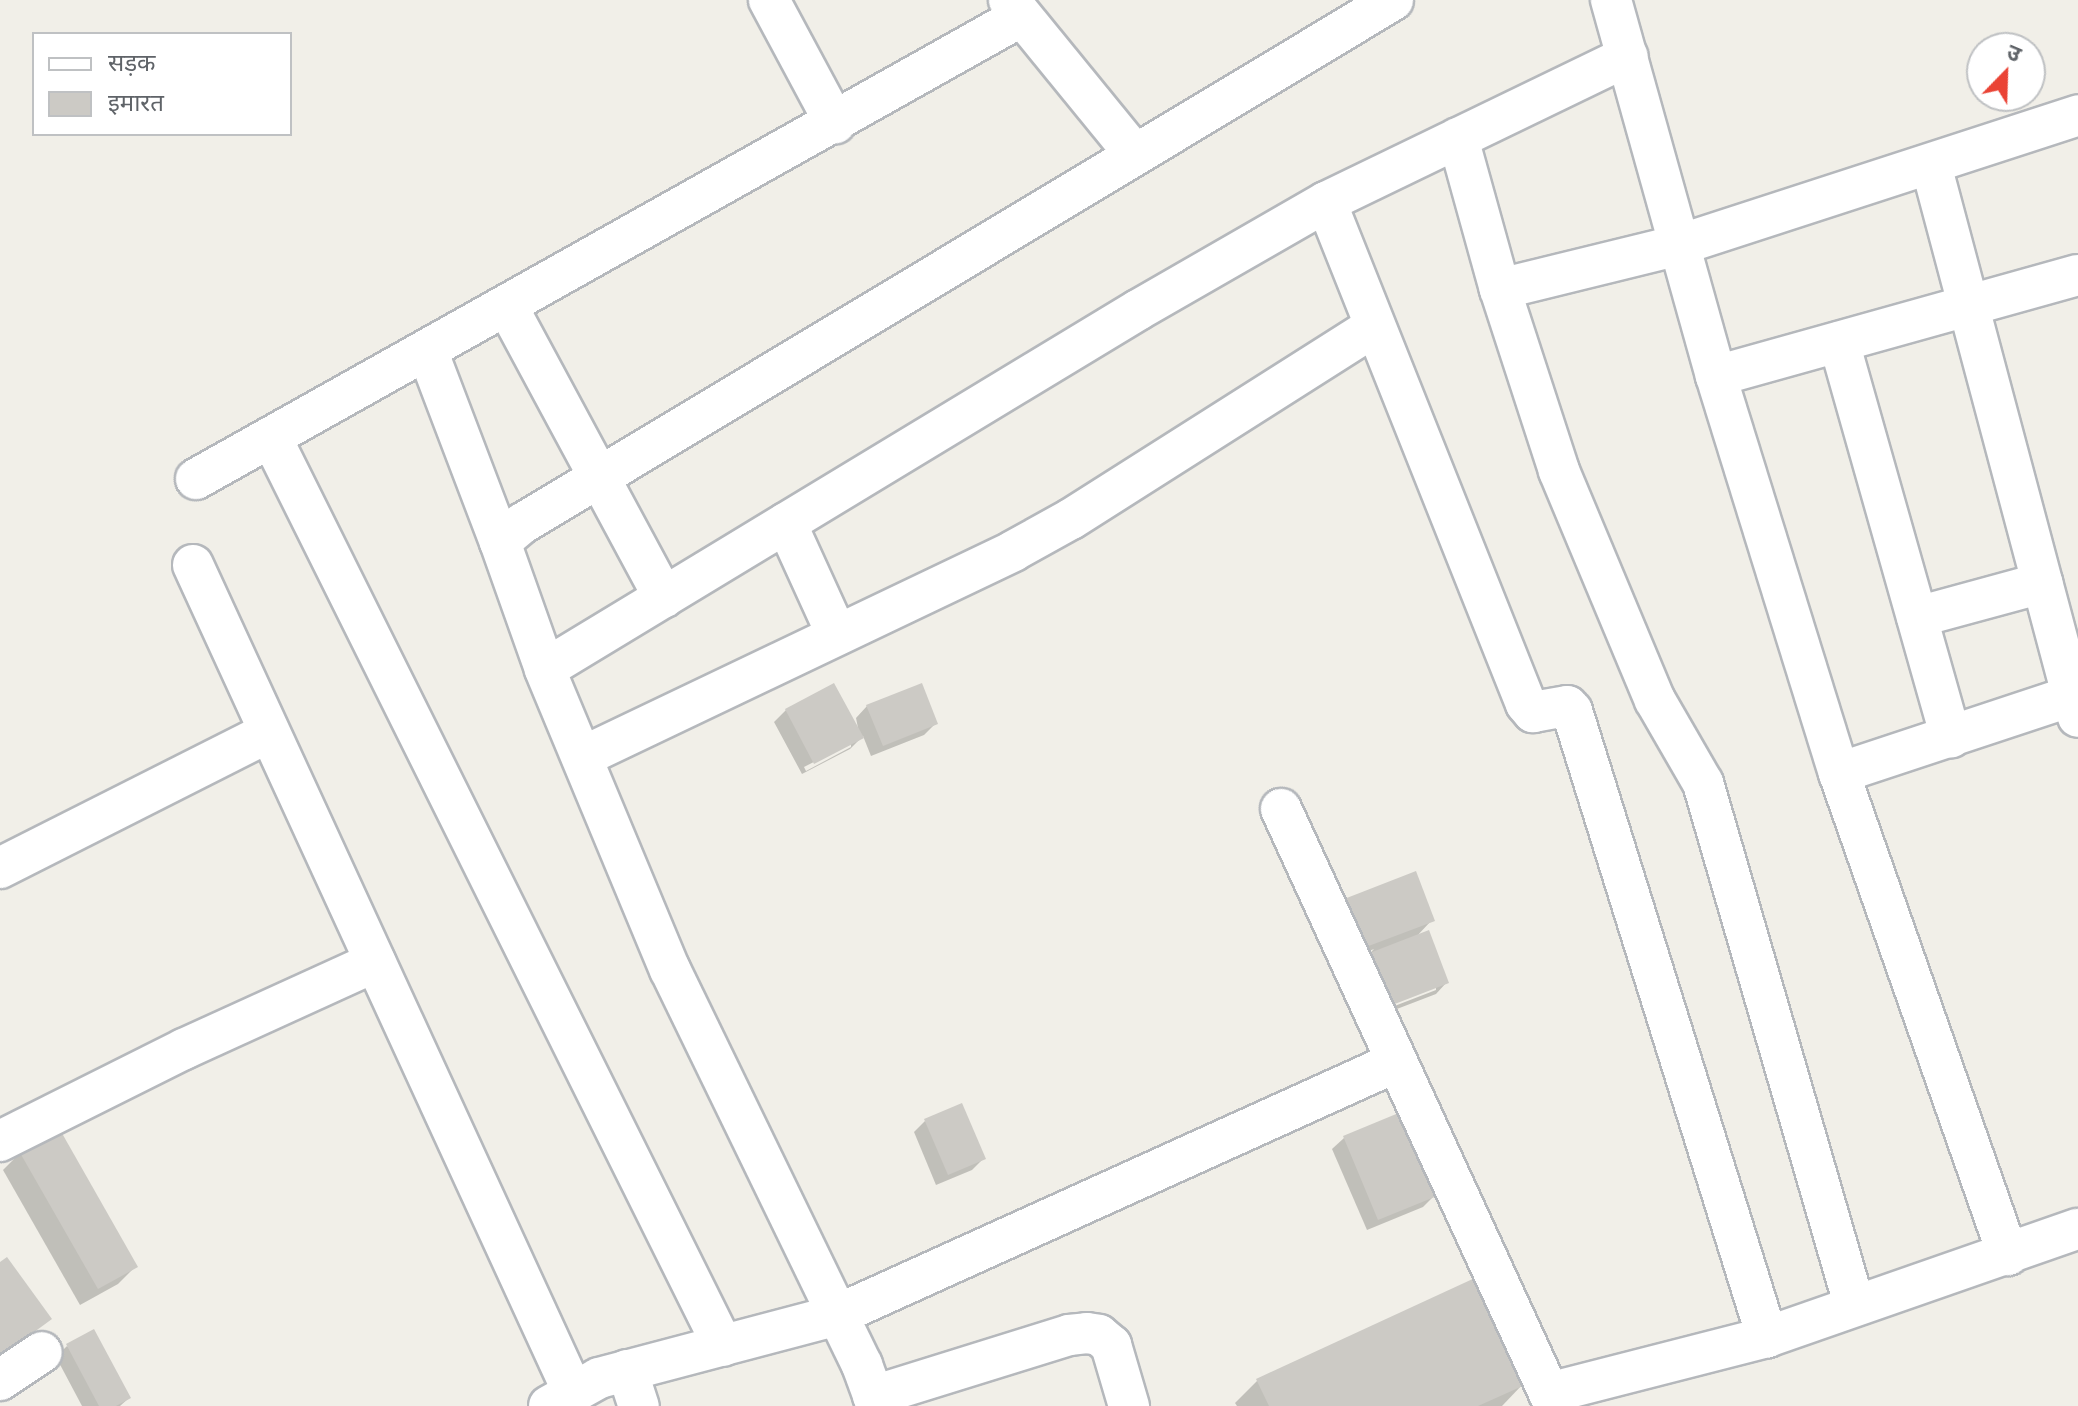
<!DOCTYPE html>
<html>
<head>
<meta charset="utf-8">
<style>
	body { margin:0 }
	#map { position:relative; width:2078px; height:1406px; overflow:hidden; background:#f1efe8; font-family:"Exo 2","Noto Sans Devanagari",sans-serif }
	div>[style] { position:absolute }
	.shadow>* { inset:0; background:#0003 }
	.building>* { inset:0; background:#cccac5 }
	.roads { filter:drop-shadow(2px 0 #b5b8bc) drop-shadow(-2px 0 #b5b8bc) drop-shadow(0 2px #b5b8bc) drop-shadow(0 -2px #b5b8bc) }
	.minor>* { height:40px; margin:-20px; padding:0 20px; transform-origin:20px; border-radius:20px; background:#fff }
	span { translate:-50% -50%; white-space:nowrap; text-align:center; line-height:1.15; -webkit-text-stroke:8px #fff; paint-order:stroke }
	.legend { position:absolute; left:32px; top:32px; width:260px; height:104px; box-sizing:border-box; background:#fff; border:2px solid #bfc1c3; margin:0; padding:10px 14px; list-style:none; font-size:24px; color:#5f6368 }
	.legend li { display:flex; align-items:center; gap:16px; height:40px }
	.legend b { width:40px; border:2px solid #bfc1c3 }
	.north { position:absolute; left:1966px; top:32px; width:80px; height:80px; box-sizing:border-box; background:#fff; border:2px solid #bfc1c3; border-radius:50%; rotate:23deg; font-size:22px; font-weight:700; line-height:32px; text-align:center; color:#5f6368 }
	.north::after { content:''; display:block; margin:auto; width:28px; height:36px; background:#ea4335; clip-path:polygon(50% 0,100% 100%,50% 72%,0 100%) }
</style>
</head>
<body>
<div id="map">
	<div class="shadow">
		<i style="clip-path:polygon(evenodd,833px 685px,859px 733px,856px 718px,867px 706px,936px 723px,924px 735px,871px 756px,863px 736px,850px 749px,802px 774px,774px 722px,786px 710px,833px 685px,851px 743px,851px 747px,806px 771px,804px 767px,851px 743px)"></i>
		<i style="clip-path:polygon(evenodd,1329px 914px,1432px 920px,1415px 938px,1447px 982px,1436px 994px,1376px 1017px,1356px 968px,1374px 949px,1346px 960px,1329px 914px,1436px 986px,1436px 990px,1379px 1012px,1377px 1008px,1436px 986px)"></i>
		<i style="clip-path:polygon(1400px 1114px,1435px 1195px,1423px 1207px,1367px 1230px,1332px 1149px,1344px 1138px)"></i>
		<i style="clip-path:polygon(925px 1121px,984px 1158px,972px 1170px,936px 1185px,914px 1132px)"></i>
		<i style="clip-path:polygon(20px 1153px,135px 1267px,118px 1284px,80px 1305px,3px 1170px)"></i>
		<i style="clip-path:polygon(67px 1346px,129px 1398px,120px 1406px,82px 1406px,56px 1357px)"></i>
		<i style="clip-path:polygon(1258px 1380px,1524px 1383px,1502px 1406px,1237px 1406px,1235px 1403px)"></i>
	</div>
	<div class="building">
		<i style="clip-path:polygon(834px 683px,864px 738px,814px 764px,785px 709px)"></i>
		<i style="clip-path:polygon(922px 683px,938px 724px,883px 746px,866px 705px)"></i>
		<i style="clip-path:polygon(1416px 871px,1435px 921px,1358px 950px,1339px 901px)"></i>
		<i style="clip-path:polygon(1429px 930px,1449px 983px,1387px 1007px,1367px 954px)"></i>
		<i style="clip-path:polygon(962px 1103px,986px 1159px,948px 1175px,924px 1119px)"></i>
		<i style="clip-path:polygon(1401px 1112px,1437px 1196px,1378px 1220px,1343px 1136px)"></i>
		<i style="clip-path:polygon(59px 1128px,138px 1267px,98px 1289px,19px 1151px)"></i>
		<i style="clip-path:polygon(7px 1257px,52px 1319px,0 1357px,0 1262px)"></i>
		<i style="clip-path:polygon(1477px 1277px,1527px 1384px,1478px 1406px,1269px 1406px,1256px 1379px)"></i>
		<i style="clip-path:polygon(94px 1329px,131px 1398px,116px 1406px,99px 1406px,66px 1344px)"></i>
	</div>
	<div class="roads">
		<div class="minor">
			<i style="left:769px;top:0;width:140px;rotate:61.8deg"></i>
			<i style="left:1009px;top:0;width:198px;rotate:50.8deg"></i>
			<i style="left:1611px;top:0;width:390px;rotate:74.4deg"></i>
			<i style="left:1716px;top:376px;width:416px;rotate:72.8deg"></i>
			<i style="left:1839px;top:773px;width:511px;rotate:70.68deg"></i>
			<i style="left:1458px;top:138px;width:157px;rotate:74.5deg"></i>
			<i style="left:1500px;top:289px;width:191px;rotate:72deg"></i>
			<i style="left:1559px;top:471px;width:248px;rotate:67.3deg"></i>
			<i style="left:1655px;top:700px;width:96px;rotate:60deg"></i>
			<i style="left:1703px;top:783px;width:542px;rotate:73.84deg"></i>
			<i style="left:1931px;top:165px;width:571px;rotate:75.09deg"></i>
			<i style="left:1326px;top:202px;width:540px;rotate:68.28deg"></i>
			<i style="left:1526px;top:704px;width:11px;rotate:49deg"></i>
			<i style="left:1533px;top:712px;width:35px;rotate:-10deg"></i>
			<i style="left:1567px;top:706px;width:7px;rotate:45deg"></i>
			<i style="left:1572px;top:711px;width:656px;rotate:72.7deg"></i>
			<i style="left:1500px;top:289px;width:184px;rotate:-13.8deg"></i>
			<i style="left:1679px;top:245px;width:420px;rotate:-18deg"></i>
			<i style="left:507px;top:306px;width:331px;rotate:61.7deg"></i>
			<i style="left:1839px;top:342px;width:411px;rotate:74.2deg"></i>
			<i style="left:427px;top:350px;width:205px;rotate:69.2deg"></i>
			<i style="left:1716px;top:376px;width:376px;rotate:-15.6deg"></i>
			<i style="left:271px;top:437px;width:1015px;rotate:63.56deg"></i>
			<i style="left:196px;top:479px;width:945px;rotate:-29.28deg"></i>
			<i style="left:786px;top:523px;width:123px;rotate:65.5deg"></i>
			<i style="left:193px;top:565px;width:910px;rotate:65.32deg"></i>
			<i style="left:1917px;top:617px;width:130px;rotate:-15.2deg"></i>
			<i style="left:545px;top:669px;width:693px;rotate:-31.19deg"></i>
			<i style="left:1138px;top:310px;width:217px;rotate:-29.9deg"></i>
			<i style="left:1326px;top:202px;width:335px;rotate:-25.8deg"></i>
			<i style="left:582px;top:757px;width:478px;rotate:-25.5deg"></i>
			<i style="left:1013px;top:551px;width:66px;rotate:-28.9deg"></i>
			<i style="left:1071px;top:519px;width:359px;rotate:-32.4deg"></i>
			<i style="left:1839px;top:773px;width:252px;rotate:-18.3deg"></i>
			<i style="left:1281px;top:809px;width:657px;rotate:65.35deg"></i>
			<i style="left:0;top:868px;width:301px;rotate:-26.8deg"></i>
			<i style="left:0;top:1141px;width:206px;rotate:-26.6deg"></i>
			<i style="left:184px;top:1049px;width:210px;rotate:-24.5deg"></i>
			<i style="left:627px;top:1370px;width:38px;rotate:72deg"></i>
			<i style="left:0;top:1380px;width:50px;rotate:-33.7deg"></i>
			<i style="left:1549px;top:1393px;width:225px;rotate:-14.4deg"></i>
			<i style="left:1767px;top:1337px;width:329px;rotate:-19.2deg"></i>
			<i style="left:873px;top:1396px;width:205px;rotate:-17.3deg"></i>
			<i style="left:1069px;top:1335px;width:18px;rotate:-6deg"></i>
			<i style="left:1087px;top:1333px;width:12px;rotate:9deg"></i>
			<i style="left:1099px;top:1335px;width:16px;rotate:40deg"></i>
			<i style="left:1111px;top:1345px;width:64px;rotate:73.6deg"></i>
			<i style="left:549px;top:1406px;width:57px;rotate:-29.2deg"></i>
			<i style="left:599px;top:1378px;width:246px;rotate:-14.8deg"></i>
			<i style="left:837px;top:1315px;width:614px;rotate:-24.35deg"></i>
			<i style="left:877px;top:1406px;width:44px;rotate:-110.1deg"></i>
			<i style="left:862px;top:1365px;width:439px;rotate:-115.9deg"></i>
			<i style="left:670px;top:970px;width:326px;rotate:-112.6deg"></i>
			<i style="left:545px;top:669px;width:135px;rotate:-109.5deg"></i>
			<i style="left:500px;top:542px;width:30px;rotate:-40deg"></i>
			<i style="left:523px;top:523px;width:1015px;rotate:-31.01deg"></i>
		</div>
	</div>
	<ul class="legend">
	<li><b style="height:10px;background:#fff"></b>सड़क</li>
	<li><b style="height:22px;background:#cccac5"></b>इमारत</li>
	</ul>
	<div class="north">उ</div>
</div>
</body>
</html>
